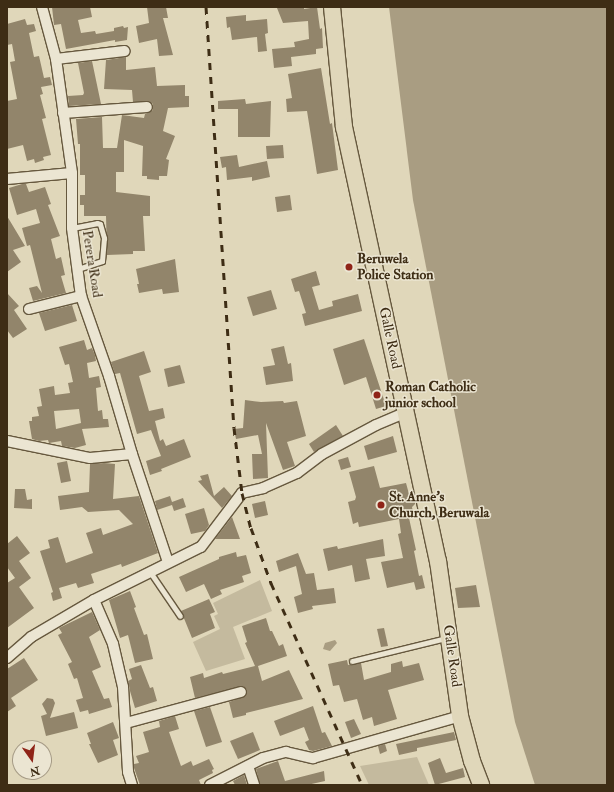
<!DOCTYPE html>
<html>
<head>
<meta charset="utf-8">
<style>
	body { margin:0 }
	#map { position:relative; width:614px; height:792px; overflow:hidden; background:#e0d7ba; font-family:"IM FELL Double Pica",serif }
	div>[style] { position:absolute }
	.green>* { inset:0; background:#c4ba9e }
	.water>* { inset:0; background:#a99d82 }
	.building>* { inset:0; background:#92856b }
	.roads { filter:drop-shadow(1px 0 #66583e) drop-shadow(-1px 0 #66583e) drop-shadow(0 1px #66583e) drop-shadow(0 -1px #66583e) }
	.service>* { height:5px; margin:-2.5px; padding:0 2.5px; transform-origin:2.5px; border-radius:2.5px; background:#ebe5d2 }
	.minor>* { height:10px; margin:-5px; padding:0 5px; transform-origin:5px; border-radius:5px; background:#ebe5d2 }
	.trunk>* { height:16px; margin:-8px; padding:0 8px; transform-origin:8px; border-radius:8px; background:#e0d7ba }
	.rail>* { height:3px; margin-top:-1.5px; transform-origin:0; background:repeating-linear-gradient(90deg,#3e2d15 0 7px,transparent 0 14px) }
	.dots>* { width:11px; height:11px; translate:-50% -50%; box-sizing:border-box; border:2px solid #ebe5d2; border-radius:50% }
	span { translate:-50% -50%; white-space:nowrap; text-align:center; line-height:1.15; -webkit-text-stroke:3px #ebe5d2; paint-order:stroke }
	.poi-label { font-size:14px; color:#3e2d15; font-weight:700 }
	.left { translate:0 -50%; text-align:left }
	.street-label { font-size:14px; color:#3e2d15 }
	.frame { position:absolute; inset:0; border:8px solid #3e2d15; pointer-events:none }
	.north { position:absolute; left:12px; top:740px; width:40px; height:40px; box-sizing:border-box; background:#ebe5d2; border:1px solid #a69b86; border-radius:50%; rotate:166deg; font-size:11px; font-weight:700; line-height:16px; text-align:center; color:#3e2d15 }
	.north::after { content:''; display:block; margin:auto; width:14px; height:18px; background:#8f2418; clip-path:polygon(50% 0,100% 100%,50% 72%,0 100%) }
</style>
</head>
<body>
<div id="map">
	<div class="green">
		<i style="clip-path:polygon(260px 580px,272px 611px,233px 627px,245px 659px,206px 671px,193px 642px,220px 629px,214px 616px,218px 614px,213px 603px)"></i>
		<i style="clip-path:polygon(417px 757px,429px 785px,369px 785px,360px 766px)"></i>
	</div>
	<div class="water">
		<i style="clip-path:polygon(389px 7px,607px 7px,607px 785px,535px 785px,515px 722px,413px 200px)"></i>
		<i style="clip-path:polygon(335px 640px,337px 643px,330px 651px,323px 649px,325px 643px)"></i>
	</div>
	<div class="building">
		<i style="clip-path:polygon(52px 7px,90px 7px,92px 17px,78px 20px,81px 33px,95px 31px,96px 34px,114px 31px,114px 28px,123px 26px,124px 28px,128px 27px,127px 40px,115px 42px,115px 40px,66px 49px,61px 24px,54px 25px)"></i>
		<i style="clip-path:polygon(147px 7px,166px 7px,168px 18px,163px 18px,173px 55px,159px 56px,157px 39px,139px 43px,136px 26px,149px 23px)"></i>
		<i style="clip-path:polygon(304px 7px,304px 9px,317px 7px,320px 29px,322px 28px,323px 48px,316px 49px,316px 54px,291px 57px,292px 66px,274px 68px,272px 49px,295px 47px,294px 42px,309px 39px,308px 21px,283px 23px,277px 8px)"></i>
		<i style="clip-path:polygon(246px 15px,246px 21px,267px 19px,268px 33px,265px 34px,267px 51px,258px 52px,257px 37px,232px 40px,230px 27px,227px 28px,226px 17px)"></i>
		<i style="clip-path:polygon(25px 19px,27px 25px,34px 24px,36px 31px,29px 33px,34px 57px,39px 56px,44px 78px,50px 77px,52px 85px,41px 87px,43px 94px,40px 95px,46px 118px,42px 119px,51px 155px,43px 157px,44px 160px,35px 163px,34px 159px,27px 161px,23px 145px,7px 149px,7px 101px,17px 99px,10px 62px,15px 61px,12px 44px,7px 45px,7px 24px)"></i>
		<i style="clip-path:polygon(126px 57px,126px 70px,155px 67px,157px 86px,185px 85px,185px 96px,189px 96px,189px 107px,168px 108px,163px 131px,175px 136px,166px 159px,169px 160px,167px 176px,159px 176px,159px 180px,147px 179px,147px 176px,142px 176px,143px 146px,124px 140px,124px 172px,116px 172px,116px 192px,150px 196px,150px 216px,143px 216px,145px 251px,133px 251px,133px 254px,107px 255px,106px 216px,84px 216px,84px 205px,80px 205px,80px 195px,85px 195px,85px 175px,80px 175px,80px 144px,78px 144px,76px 119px,102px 117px,103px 148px,117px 148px,122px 115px,144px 118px,145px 114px,153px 110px,153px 104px,149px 101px,133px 102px,132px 90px,104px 89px,106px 60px)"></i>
		<i style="clip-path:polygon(92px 61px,101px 104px,69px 106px,68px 96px,83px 95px,84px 93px,78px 63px)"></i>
		<i style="clip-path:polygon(321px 68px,330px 124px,332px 123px,338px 170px,317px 174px,307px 111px,287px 112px,286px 99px,292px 98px,288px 74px)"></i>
		<i style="clip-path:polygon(245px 99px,246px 104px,271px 101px,270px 137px,238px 137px,238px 109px,218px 109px,218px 101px)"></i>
		<i style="clip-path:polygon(283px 145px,284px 158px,267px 159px,266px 146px)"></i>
		<i style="clip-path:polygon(237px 155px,239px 167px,267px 161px,270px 177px,252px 181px,252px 177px,227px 180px,226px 167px,222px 168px,220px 157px)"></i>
		<i style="clip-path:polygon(22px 184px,26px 184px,29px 192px,45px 187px,51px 204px,48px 205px,60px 236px,51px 239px,56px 259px,61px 257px,65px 275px,61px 276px,66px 293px,33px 301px,29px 288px,37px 286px,42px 293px,30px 245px,27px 246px,22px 228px,40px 223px,36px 209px,17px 215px,9px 188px)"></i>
		<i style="clip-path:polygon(290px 195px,292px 210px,277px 212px,275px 197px)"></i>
		<i style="clip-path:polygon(7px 216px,25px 246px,13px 250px,21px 262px,7px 272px)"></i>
		<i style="clip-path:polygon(175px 259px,179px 292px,163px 294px,162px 289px,139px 293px,137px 284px,139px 284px,136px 269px)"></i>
		<i style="clip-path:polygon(316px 271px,320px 285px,312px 287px,319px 310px,333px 306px,332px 301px,358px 294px,362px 311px,305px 326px,302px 314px,306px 313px,299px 291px,295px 292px,291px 279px)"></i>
		<i style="clip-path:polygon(271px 290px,277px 309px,253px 316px,247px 297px)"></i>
		<i style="clip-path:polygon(7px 293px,19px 306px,14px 310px,27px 329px,13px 338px,7px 330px)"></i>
		<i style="clip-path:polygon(72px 305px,77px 321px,45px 331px,39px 313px)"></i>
		<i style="clip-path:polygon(364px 339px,386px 406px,376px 409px,366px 377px,344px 385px,333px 349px)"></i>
		<i style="clip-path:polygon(evenodd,84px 340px,87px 350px,92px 348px,95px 355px,96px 361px,87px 363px,89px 378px,99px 376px,101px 387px,96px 388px,98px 411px,102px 410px,103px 419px,108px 419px,109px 427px,82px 429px,86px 445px,75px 448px,62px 446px,61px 441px,49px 443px,48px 440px,39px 441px,32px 439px,29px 421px,32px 421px,32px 417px,39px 416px,37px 407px,42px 406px,39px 389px,54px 386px,55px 395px,70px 393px,68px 383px,73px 382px,69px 364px,65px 365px,59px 347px,84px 340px,79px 409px,81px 423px,56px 429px,54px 411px,79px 409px)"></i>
		<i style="clip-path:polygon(284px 346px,288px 364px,291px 363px,293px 381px,266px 385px,263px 367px,275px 365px,271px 349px)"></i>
		<i style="clip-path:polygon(144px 351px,151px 372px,139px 376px,149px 411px,163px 408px,165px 418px,155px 421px,160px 441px,163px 439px,166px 446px,184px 439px,191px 457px,161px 469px,162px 471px,150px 475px,146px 461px,161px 456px,151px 430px,137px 434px,120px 373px,115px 374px,111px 362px)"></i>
		<i style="clip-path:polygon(180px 365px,185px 383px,168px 387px,164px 369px)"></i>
		<i style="clip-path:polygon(245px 400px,261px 402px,283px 401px,284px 403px,297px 401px,306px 436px,287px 442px,295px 466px,283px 470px,266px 423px,268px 478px,253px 479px,252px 454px,262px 454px,258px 435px,236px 439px,234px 429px,243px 428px)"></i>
		<i style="clip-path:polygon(336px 425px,343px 436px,314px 452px,309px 444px)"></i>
		<i style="clip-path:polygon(393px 436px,397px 452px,368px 460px,364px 446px)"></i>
		<i style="clip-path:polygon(348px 457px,351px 467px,341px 470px,338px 460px)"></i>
		<i style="clip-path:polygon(67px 461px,71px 481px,61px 483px,57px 463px)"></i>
		<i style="clip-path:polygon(104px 463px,115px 464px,113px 499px,139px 496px,158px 553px,122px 567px,121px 564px,91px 574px,94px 583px,78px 588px,76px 583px,59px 588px,62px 598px,53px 601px,51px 593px,53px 592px,40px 551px,50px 548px,48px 540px,58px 537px,66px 563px,93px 553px,86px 533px,101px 528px,103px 535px,133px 524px,119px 510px,88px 512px,82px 507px,60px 510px,58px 496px,89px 492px,90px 464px)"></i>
		<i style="clip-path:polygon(374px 466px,380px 488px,406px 483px,409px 494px,412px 494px,415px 498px,415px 504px,412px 507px,414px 517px,409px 518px,416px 550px,414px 551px,419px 576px,422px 575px,425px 588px,416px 590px,414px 582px,387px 588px,381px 562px,403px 558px,398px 534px,401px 533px,399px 519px,359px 527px,358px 522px,353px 524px,348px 502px,355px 500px,356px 497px,349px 472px)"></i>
		<i style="clip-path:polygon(208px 474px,214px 496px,224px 487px,232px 496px,222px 508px,198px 481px,202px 480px,200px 476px)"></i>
		<i style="clip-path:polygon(15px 489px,25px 489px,27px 500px,32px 499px,32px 509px,14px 508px)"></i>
		<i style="clip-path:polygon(170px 496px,172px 502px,183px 498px,186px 507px,174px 511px,172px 505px,157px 510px,155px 501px)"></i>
		<i style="clip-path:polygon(265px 501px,268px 515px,255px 518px,252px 504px)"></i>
		<i style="clip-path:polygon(204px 508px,209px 525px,205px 531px,191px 534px,185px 514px)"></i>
		<i style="clip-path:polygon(232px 517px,240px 539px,215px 539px)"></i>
		<i style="clip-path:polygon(17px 536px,30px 553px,19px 561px,31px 578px,19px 587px,34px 608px,7px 628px,7px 583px,15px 578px,7px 567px,7px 544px)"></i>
		<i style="clip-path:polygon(383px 539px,385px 556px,366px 559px,370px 579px,355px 582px,352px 565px,328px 571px,323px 549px,337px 546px,338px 549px)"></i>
		<i style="clip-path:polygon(236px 552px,237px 557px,246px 555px,251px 573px,242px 576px,244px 582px,220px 590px,222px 594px,211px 599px,204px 584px,186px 592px,179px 577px,219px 559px,219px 557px)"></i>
		<i style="clip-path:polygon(298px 553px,306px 574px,314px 573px,317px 590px,334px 588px,336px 603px,312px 606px,313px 609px,298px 613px,294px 597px,302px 594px,296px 566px,279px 572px,276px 561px)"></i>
		<i style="clip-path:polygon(476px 585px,480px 607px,458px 608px,455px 588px)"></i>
		<i style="clip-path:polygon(130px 591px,136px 607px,134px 608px,144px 635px,147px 634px,153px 659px,135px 663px,128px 635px,120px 638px,109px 600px)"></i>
		<i style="clip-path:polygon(209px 599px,215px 612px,210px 614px,215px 628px,192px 638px,181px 611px)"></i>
		<i style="clip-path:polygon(92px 612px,100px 630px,89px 637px,101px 667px,92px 671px,104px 699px,109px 698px,112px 707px,89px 714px,88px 710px,80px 712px,76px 700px,83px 698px,77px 678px,74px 679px,68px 664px,72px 662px,58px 635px,62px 633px,59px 628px)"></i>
		<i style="clip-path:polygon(266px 618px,270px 631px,272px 631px,279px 646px,283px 644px,287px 656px,258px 666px,262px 681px,289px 670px,303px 699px,246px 713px,246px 715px,233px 718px,229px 702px,246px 696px,247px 690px,243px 686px,195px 698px,190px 677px,203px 673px,204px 678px,222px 672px,223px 674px,255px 666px,245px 643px,247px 642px,242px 626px)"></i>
		<i style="clip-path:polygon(384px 628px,388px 646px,381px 647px,377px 629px)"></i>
		<i style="clip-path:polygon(24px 658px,38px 680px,11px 698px,16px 706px,7px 712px,7px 669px)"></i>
		<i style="clip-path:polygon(347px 660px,348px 665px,361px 663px,364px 680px,391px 672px,391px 664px,402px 661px,403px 667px,419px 663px,424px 680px,388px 690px,397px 719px,374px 726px,372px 717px,363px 720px,357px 699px,344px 702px,339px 685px,333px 686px,328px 664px)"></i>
		<i style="clip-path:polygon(141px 665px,150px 688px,153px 687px,157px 701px,135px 708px,130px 691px,128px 681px,132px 679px,129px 669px)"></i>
		<i style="clip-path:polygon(47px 698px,53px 699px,55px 703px,50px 718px,74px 712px,78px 728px,46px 736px,41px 716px,47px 714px,42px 704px)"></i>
		<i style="clip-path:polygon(313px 706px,322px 733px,325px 732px,332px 746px,313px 751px,309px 750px,305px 742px,309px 740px,304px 727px,280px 736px,274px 721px)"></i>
		<i style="clip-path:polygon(210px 707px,222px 742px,206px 747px,194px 711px)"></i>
		<i style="clip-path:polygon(175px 716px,179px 729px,169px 732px,181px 766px,191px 761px,193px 766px,209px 759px,214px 769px,212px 770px,213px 773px,199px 780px,201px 785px,140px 785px,134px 768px,134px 764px,139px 763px,136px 756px,149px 752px,143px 732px,160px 727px,159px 721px)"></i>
		<i style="clip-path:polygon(354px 719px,361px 734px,351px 738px,345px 722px)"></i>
		<i style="clip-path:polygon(113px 722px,119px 738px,113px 740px,118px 755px,98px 763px,89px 744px,91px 744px,87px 733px)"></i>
		<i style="clip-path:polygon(253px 732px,260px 750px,238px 759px,230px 741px)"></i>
		<i style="clip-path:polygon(454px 732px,456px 740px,417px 748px,417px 751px,399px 755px,396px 744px)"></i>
		<i style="clip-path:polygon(385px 744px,387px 751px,380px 754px,378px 746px)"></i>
		<i style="clip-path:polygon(440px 758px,446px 773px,463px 768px,465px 777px,435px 785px,428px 763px)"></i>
		<i style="clip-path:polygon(278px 761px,285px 781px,324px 771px,325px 781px,307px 785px,260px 785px,256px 769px)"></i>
		<i style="clip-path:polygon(244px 775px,247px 785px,235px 785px,233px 781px)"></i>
	</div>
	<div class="roads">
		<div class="service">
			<i style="left:72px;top:228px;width:25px;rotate:-11deg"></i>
			<i style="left:97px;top:223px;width:3px;rotate:18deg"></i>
			<i style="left:100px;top:224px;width:15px;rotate:74deg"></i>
			<i style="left:104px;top:238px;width:23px;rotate:95deg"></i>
			<i style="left:102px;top:261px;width:26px;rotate:162deg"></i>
			<i style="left:150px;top:572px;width:53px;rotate:55.7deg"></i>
			<i style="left:352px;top:661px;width:97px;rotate:-13.7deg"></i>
		</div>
		<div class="minor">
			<i style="left:42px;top:7px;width:54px;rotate:74.9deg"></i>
			<i style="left:56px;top:59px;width:115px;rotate:82deg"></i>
			<i style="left:72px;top:173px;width:55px;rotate:90deg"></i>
			<i style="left:72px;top:228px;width:69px;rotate:82.5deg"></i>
			<i style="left:81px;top:296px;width:85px;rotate:70.7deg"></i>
			<i style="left:109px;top:376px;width:81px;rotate:73.6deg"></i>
			<i style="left:132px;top:454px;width:114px;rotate:71.6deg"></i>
			<i style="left:56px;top:59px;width:69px;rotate:-6.6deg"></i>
			<i style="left:63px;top:113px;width:84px;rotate:-4.1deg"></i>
			<i style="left:7px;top:179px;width:65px;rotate:-5.3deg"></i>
			<i style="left:29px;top:309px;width:54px;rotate:-14deg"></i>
			<i style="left:7px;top:441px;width:85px;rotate:11.6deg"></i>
			<i style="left:90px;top:458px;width:42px;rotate:-5.4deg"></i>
			<i style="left:94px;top:600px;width:48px;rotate:66.6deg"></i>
			<i style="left:113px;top:644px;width:44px;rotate:76.9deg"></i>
			<i style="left:123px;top:687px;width:85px;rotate:86.6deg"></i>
			<i style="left:128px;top:772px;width:14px;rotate:73deg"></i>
			<i style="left:7px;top:658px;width:32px;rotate:-41deg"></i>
			<i style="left:31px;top:637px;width:73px;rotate:-30.4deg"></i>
			<i style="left:94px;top:600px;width:119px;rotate:-26.4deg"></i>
			<i style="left:201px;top:547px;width:68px;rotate:-52.8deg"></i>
			<i style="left:242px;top:493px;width:22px;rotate:-13deg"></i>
			<i style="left:263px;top:488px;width:37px;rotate:-24deg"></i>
			<i style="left:297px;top:473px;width:31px;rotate:-37deg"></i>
			<i style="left:322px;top:454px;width:61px;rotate:-28.2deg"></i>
			<i style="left:376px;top:425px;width:33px;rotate:-23deg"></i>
			<i style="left:126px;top:723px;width:119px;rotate:-15.1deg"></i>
			<i style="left:248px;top:766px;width:20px;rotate:72deg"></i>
			<i style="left:210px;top:785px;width:59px;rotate:-27deg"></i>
			<i style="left:263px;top:758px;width:24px;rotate:-15deg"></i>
			<i style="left:286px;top:752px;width:28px;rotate:13deg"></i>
			<i style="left:313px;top:758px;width:153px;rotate:-15.9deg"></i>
		</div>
		<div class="trunk">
			<i style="left:332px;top:7px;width:121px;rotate:84.3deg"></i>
			<i style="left:344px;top:127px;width:444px;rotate:77.8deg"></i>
			<i style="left:438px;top:561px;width:157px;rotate:81.9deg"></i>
			<i style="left:460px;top:716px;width:47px;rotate:75.1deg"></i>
			<i style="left:472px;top:761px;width:26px;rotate:69deg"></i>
		</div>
	</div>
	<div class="rail">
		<i style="left:206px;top:7px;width:422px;rotate:86.2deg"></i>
		<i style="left:234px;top:428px;width:65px;rotate:83deg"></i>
		<i style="left:242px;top:493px;width:36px;rotate:76deg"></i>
		<i style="left:251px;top:528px;width:59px;rotate:70deg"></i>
		<i style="left:271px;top:583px;width:222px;rotate:65.7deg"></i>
	</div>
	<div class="dots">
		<i style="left:349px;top:267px;background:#8f2418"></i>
		<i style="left:377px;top:395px;background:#8f2418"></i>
		<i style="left:381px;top:505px;background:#8f2418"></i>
	</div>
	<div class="poi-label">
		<span class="left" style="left:357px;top:267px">Beruwela<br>Police Station</span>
		<span class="left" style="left:385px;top:395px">Roman Catholic<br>junior school</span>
		<span class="left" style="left:389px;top:505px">St. Anne's<br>Church, Beruwala</span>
	</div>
	<div class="street-label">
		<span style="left:92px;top:264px;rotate:81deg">Perera Road</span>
		<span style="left:390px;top:338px;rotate:78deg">Galle Road</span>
		<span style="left:452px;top:656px;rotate:82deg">Galle Road</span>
	</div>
	<div class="frame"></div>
	<div class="north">N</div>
</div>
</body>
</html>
